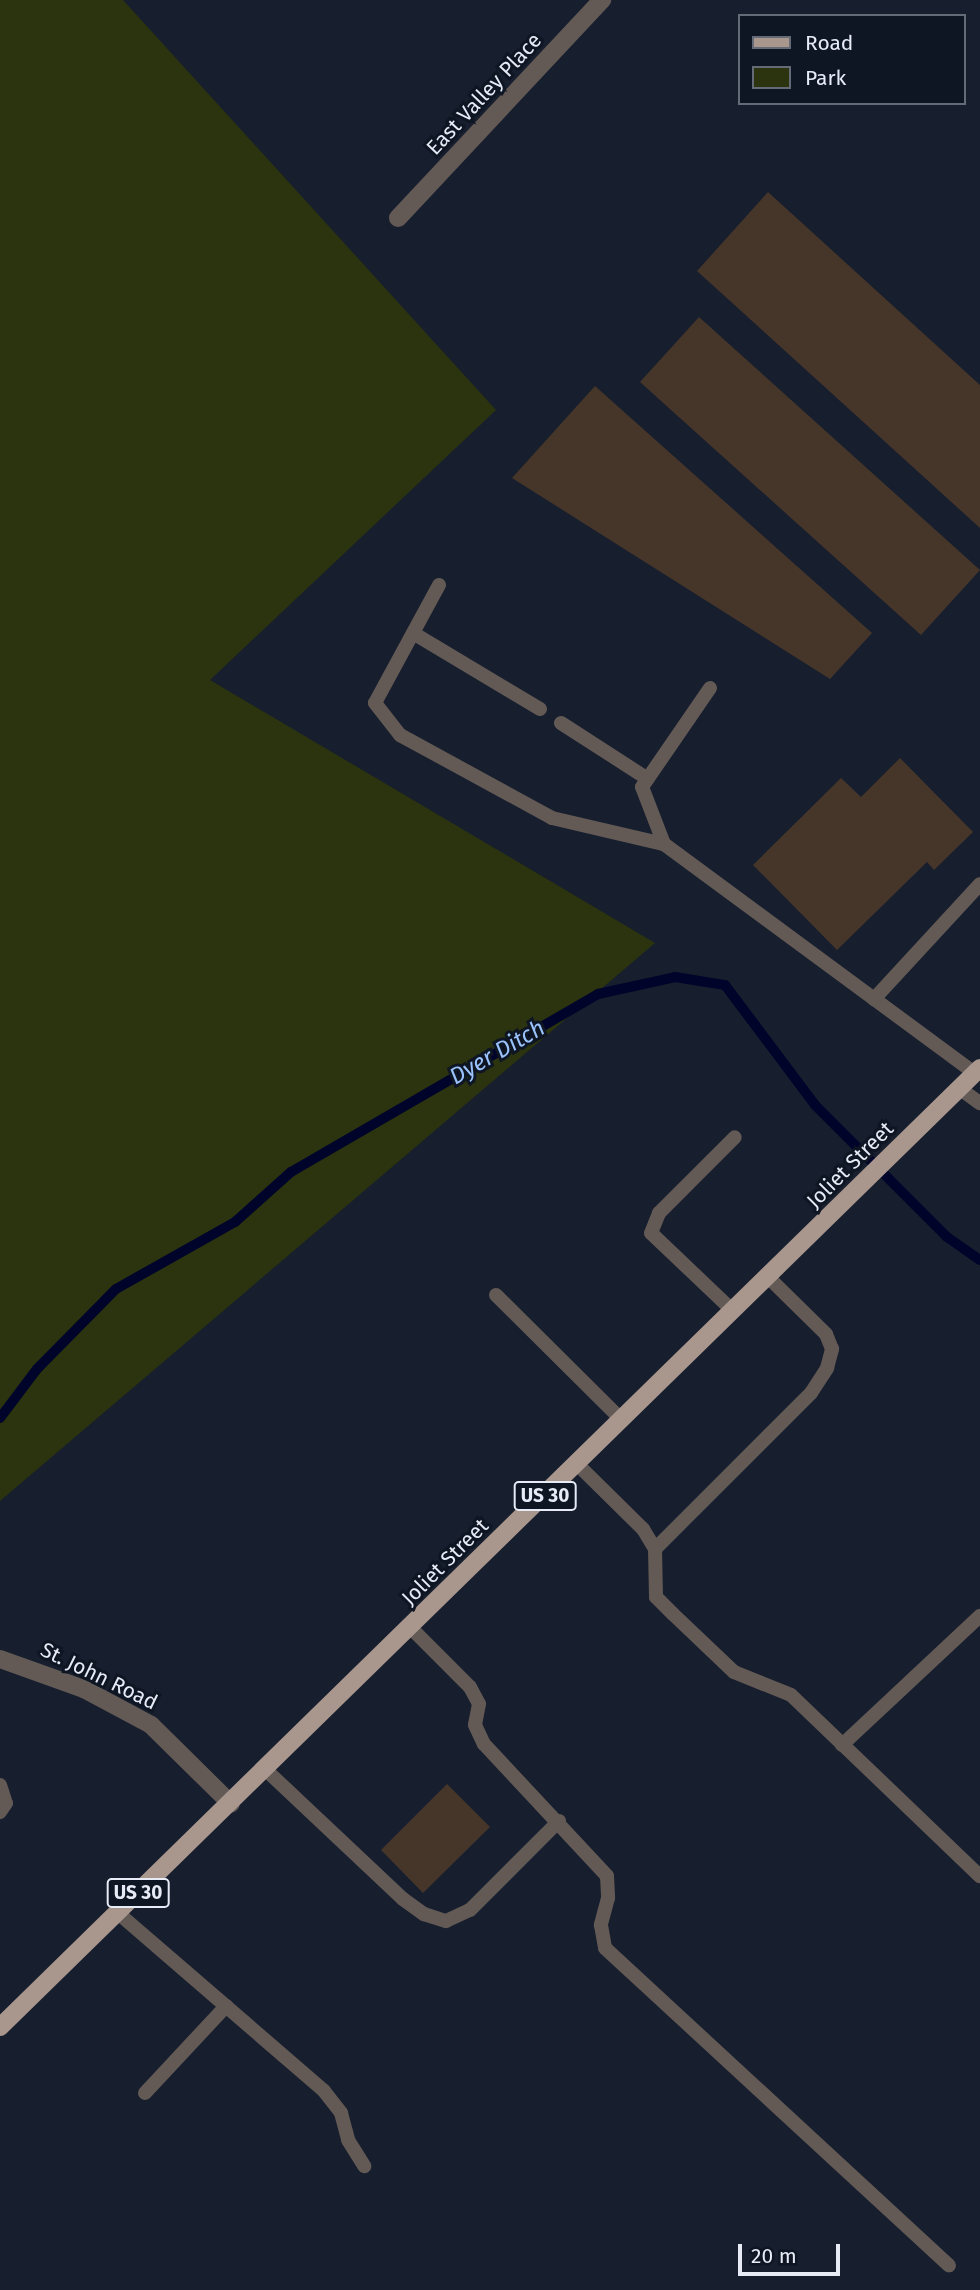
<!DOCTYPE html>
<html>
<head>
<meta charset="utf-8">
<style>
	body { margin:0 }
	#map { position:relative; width:980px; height:2290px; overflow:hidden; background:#171e2d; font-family:"Fira Sans",sans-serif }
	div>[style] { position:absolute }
	.green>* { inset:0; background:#2b340e }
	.stream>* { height:10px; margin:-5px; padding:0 5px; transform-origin:5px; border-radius:5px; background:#00042b }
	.building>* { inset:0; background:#46362a }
	.lane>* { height:14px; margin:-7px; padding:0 7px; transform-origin:7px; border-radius:7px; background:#635a56 }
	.street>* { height:18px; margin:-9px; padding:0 9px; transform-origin:9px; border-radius:9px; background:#635a56 }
	.primary>* { height:18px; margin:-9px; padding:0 9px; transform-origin:9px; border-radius:9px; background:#a9978e }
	span { translate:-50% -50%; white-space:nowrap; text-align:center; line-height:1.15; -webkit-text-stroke:6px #0e1523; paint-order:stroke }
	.shield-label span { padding:2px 5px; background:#0e1523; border:2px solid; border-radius:5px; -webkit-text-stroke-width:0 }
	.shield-label { font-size:19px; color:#e6ebf6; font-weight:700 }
	.street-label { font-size:21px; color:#e6ebf6 }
	.water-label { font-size:23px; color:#9ac2fb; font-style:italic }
	.legend { position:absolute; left:738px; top:14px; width:228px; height:91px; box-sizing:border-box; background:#0e1523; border:2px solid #646b77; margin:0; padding:9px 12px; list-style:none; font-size:21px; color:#e6ebf6 }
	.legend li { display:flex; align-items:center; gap:14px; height:35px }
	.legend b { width:35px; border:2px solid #646b77 }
	.scale { position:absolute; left:738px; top:2244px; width:102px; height:32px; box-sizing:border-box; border:4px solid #e6ebf6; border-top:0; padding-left:9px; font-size:21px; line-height:24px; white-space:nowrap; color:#e6ebf6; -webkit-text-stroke:5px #0e1523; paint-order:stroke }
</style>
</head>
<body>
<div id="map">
	<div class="green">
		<i style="clip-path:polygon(0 0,123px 0,496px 410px,210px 680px,655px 943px,0 1501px)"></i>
	</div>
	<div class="stream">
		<i style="left:0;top:1418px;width:61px;rotate:-52.9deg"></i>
		<i style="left:37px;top:1369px;width:112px;rotate:-45.4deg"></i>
		<i style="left:116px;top:1289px;width:137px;rotate:-29.4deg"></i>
		<i style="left:235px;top:1222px;width:75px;rotate:-41.8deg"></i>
		<i style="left:291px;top:1172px;width:355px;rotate:-30.1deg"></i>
		<i style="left:598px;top:994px;width:79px;rotate:-12.4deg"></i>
		<i style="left:675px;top:977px;width:51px;rotate:9.1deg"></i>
		<i style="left:725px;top:985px;width:150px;rotate:53.1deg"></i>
		<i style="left:815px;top:1105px;width:187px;rotate:45deg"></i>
		<i style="left:947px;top:1237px;width:40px;rotate:34.9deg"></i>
	</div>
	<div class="building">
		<i style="clip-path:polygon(768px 192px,980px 385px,980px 528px,697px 271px)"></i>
		<i style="clip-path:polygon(699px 317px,980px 570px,921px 635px,640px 382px)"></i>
		<i style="clip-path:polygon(595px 386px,872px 633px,830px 679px,512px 478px)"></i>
		<i style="clip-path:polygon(900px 758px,973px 832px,934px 870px,927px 862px,837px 950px,753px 865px,841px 778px,861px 797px)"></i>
		<i style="clip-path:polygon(447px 1784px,490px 1827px,423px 1893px,381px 1850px)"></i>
	</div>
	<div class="lane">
		<i style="left:439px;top:585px;width:134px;rotate:118.5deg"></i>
		<i style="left:375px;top:703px;width:41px;rotate:52deg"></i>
		<i style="left:400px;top:735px;width:173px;rotate:28.6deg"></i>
		<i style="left:552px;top:818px;width:115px;rotate:13.1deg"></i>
		<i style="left:664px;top:844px;width:386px;rotate:36.4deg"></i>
		<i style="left:413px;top:633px;width:148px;rotate:30.9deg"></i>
		<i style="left:561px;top:723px;width:103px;rotate:32.8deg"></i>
		<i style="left:664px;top:844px;width:61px;rotate:-111.1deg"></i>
		<i style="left:642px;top:787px;width:120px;rotate:-55.5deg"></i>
		<i style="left:874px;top:999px;width:156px;rotate:-47.3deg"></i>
		<i style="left:959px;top:1088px;width:26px;rotate:36deg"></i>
		<i style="left:496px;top:1295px;width:177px;rotate:44.8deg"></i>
		<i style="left:733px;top:1311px;width:113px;rotate:-136.4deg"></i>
		<i style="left:651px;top:1233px;width:22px;rotate:-68deg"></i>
		<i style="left:659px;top:1213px;width:107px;rotate:-45deg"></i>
		<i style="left:577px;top:1464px;width:93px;rotate:44.6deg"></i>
		<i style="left:643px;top:1529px;width:23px;rotate:59deg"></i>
		<i style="left:655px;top:1549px;width:48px;rotate:88.8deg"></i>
		<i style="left:656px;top:1597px;width:24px;rotate:45deg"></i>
		<i style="left:673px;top:1614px;width:84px;rotate:43.6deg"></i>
		<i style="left:734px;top:1672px;width:61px;rotate:22deg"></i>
		<i style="left:791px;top:1695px;width:262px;rotate:43.8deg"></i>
		<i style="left:655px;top:1549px;width:221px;rotate:-45deg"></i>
		<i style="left:811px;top:1393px;width:30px;rotate:-57deg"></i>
		<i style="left:827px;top:1368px;width:20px;rotate:-75deg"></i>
		<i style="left:832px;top:1349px;width:16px;rotate:-112deg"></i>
		<i style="left:826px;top:1334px;width:81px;rotate:-135.5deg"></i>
		<i style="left:411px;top:1628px;width:83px;rotate:45deg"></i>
		<i style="left:470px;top:1687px;width:19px;rotate:62deg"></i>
		<i style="left:479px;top:1704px;width:21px;rotate:101deg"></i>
		<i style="left:475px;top:1725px;width:21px;rotate:65deg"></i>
		<i style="left:484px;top:1744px;width:180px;rotate:47deg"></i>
		<i style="left:607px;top:1876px;width:22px;rotate:87deg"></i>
		<i style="left:608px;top:1898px;width:28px;rotate:105deg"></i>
		<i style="left:601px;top:1925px;width:23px;rotate:80deg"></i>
		<i style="left:605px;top:1948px;width:468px;rotate:42.7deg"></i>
		<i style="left:842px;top:1745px;width:189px;rotate:-43.1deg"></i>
		<i style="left:266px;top:1770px;width:188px;rotate:43.3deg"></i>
		<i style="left:403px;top:1899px;width:26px;rotate:36deg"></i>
		<i style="left:424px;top:1914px;width:23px;rotate:18deg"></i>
		<i style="left:446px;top:1921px;width:26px;rotate:-25deg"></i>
		<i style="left:470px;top:1910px;width:126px;rotate:-45deg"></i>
		<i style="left:0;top:1785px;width:19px;rotate:72deg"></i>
		<i style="left:6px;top:1803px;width:11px;rotate:124deg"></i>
		<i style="left:118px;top:1913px;width:272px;rotate:40.8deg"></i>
		<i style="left:324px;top:2091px;width:28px;rotate:52deg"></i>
		<i style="left:341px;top:2113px;width:28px;rotate:75deg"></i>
		<i style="left:348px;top:2140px;width:31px;rotate:58deg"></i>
		<i style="left:145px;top:2093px;width:119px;rotate:-47deg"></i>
	</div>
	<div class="street">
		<i style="left:398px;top:218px;width:299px;rotate:-46.9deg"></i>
		<i style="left:0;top:1659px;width:89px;rotate:19.7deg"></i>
		<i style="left:84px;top:1689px;width:76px;rotate:28.2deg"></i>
		<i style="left:151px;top:1725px;width:112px;rotate:44.6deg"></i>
	</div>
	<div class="primary">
		<i style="left:0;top:2027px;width:1371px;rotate:-44.38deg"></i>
	</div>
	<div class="shield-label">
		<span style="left:545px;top:1496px">US 30</span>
		<span style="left:138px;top:1893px">US 30</span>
	</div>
	<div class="street-label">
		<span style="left:484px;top:94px;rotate:-47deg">East Valley Place</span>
		<span style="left:850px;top:1165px;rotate:-45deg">Joliet Street</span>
		<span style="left:445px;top:1562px;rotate:-45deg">Joliet Street</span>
		<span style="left:99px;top:1676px;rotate:26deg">St. John Road</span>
	</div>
	<div class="water-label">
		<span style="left:497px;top:1052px;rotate:-30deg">Dyer Ditch</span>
	</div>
	<ul class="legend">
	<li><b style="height:9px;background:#a9978e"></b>Road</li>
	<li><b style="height:19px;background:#2b340e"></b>Park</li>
	</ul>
	<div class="scale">20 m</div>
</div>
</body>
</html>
